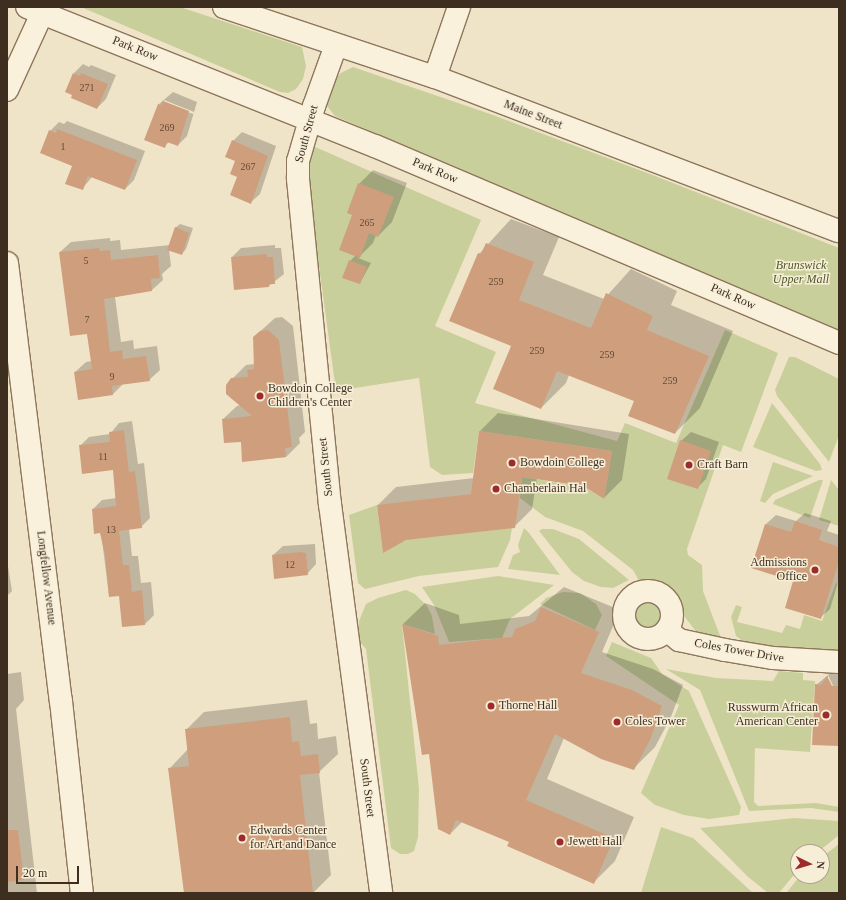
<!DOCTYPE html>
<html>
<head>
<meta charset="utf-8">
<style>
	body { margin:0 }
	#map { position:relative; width:846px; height:900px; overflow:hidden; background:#f0e4c8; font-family:Georgia,serif }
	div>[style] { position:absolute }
	.green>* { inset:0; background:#c9cf9b }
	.round { border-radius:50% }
	.shadow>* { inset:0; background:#0003 }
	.building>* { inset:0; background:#cf9f7d }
	.roads { filter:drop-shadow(1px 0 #8d765c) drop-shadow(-1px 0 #8d765c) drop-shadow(0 1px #8d765c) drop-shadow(0 -1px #8d765c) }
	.minor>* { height:22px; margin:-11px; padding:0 11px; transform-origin:11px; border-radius:11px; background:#faf1dc }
	.minor>.ring { margin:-11px; padding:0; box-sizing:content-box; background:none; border:22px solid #faf1dc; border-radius:50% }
	.dots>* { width:11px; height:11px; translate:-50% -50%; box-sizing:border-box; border:2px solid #f7eed8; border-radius:50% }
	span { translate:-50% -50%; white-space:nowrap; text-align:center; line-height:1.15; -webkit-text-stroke:3px #f7eed8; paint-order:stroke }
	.number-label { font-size:10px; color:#624a37 }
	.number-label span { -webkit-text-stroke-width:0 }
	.street-label { font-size:12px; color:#3d2e20 }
	.park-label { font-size:12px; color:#4d5a26; font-style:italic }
	.poi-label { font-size:12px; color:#3d2e20 }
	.left { translate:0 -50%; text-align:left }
	.right { translate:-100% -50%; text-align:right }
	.frame { position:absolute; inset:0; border:8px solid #3d2e20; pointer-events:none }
	.north { position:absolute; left:790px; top:844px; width:40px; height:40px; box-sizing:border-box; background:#f7eed8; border:1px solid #ada18e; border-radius:50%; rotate:95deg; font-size:11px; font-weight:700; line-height:16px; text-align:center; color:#3d2e20 }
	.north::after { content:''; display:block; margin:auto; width:14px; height:18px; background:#9e2a2b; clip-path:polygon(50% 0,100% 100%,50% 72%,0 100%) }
	.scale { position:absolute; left:16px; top:866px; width:63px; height:18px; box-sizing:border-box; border:2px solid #3d2e20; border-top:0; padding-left:5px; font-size:12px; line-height:14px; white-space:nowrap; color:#3d2e20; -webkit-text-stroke:3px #f7eed8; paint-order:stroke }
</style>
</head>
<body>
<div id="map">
	<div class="green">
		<i style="clip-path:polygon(81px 7px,180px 7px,302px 47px,306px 66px,303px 79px,296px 89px,288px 93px,280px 92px)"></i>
		<i style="clip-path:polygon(353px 67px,493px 115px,650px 174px,839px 248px,839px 330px,335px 116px,327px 106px,326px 96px,331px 83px,341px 73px)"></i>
		<i style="clip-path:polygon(313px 146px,481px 220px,435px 326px,496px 352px,475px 403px,617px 441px,625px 423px,676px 443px,725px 330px,778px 353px,741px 452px,723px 445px,687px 549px,688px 555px,702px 565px,703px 591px,722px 641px,698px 634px,663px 589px,642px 586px,633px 570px,583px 531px,545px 517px,520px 498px,522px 477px,573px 485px,574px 481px,604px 499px,612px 451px,479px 431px,473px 473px,442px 475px,430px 467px,419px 378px,336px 391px,309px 193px,308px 163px)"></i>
		<i style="clip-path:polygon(789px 357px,795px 357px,839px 379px,839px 435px,829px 462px,777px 396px,775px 390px)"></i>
		<i style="clip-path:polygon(772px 403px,820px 464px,822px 470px,816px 471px,753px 447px)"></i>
		<i style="clip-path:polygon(773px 462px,813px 476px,773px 494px,765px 503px,760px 501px)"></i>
		<i style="clip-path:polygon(819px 480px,823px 480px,810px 518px,773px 504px,775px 500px)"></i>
		<i style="clip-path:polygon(831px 480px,839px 490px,839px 526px,819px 520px)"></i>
		<i style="clip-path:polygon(377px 505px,383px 552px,413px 536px,414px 539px,512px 528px,510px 540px,498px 567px,419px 576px,365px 589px,358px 583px,349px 515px)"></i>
		<i style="clip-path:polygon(524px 528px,529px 533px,560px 575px,508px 569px,513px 555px,520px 552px,518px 545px)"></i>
		<i style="clip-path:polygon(542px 529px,553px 529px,579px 539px,629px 580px,613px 588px,601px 587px,584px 581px,572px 572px,539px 531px)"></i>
		<i style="clip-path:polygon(498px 576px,554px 585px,510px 619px,502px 638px,449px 642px,434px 605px,422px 587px)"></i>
		<i style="clip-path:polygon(836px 583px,839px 584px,839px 653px,752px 648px,736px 636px,731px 617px,736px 605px,742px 607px,737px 622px,782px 633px,786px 625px,800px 629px,804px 615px,822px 621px)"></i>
		<i style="clip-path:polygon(406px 590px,415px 594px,427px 606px,432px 616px,435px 634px,402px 624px,419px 789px,418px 837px,414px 851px,408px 854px,400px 854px,391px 848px,366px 649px,359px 641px,358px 631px,359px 621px,366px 604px,378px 598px)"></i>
		<i style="clip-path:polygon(563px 592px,580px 593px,596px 604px,602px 615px,595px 630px,540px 604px,546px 598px)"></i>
		<i class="round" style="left:636px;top:603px;width:24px;height:24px"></i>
		<i style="clip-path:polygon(612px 642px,651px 658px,662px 674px,689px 691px,741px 807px,739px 815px,709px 819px,684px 815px,655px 805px,641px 793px,679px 705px,606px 656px)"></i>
		<i style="clip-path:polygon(666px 669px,716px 678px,773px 681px,779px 671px,803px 673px,803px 680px,815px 681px,810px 752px,755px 748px,754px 802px,758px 806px,816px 803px,839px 807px,839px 812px,811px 808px,749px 811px,700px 690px)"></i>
		<i style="clip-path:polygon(794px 818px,839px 821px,839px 835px,818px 852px,798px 852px,798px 870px,779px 893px,768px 893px,747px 876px,700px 828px)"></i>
		<i style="clip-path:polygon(661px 827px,693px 838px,753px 893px,641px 893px)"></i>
		<i style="clip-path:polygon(839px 844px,839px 892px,786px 893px,800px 876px,822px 876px,822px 857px)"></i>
	</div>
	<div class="shadow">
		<i style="clip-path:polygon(83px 64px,89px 67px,91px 65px,116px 75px,106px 99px,97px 108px,74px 73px)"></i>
		<i style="clip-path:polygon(evenodd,173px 92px,197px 102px,187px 136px,178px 145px,169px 142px,165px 146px,146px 139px,159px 104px,173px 92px,164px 100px,194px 112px,193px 114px,164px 102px,164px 100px)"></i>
		<i style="clip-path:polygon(67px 121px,145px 151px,134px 180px,125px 189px,92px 177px,82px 189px,73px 166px,50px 131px,59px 122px,64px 124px)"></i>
		<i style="clip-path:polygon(242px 132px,276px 146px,260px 194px,250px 203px,239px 176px,233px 141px)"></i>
		<i style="clip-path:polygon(373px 170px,407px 183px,392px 222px,378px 236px,376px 235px,373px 243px,358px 258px,371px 263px,360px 283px,350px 261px,356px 255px,354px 214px,359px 184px)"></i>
		<i style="clip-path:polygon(511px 219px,559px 237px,543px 275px,604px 299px,631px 269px,677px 291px,671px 305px,733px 331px,700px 408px,675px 433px,635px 401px,569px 375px,566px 383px,541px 408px,512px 346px,479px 254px)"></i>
		<i style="clip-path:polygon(180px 224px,193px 228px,186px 249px,182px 254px,169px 249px,171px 266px,162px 274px,163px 280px,152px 290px,115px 297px,121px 342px,133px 340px,134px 349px,157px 346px,160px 370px,149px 380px,123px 384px,113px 394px,75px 372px,86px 362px,92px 361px,87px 333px,60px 252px,71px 242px,110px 238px,110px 241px,120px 240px,121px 250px,170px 245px,175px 228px)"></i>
		<i style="clip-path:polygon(275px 245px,275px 248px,281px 248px,284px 274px,269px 286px,232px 257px,241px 248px)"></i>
		<i style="clip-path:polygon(282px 317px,293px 326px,305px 432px,299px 438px,300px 443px,286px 457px,243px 461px,242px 441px,223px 419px,237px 406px,241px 405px,232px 379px,246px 365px,254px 364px,254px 337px,275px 318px)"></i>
		<i style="clip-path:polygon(498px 413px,629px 434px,622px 480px,604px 498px,583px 485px,537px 478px,532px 509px,514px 527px,378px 505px,396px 487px,474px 478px,480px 431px)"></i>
		<i style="clip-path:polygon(132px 421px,138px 464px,144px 463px,150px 518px,141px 527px,129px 529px,132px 556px,138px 556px,141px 583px,151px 582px,154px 615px,145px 624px,120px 595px,109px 596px,101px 532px,93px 509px,102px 500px,117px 498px,114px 469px,80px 446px,89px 437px,110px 434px,119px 423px)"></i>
		<i style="clip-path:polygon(691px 432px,719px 442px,706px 479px,697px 488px,681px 441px)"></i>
		<i style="clip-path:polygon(805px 513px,831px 521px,827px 531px,839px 535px,839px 579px,830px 609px,820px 618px,794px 581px,753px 568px,766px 524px,776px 515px,796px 521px)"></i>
		<i style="clip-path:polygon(315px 544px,316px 564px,307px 574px,273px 555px,283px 546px)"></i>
		<i style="clip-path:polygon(7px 560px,12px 591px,7px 596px)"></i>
		<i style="clip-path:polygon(564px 587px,620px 610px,602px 652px,653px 669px,683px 685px,671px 717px,655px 747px,634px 768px,564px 738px,547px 779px,634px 817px,615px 861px,594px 882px,511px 841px,463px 821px,450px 834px,430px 753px,422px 754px,403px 624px,425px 603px,459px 615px,460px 624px,529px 616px)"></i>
		<i style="clip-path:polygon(evenodd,839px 666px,839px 745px,816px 685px,839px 666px,828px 675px,835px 690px,833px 691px,828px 680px,828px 675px)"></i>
		<i style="clip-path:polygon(21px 672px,24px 700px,16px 709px,37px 893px,7px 893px,7px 674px)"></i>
		<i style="clip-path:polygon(307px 700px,310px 724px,317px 723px,318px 739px,336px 736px,338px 754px,319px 772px,331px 875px,313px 893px,185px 893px,170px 768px,188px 749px,186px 730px,204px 712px)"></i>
	</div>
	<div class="building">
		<i style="clip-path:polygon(73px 73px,80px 76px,81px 73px,108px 84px,97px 109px,71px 98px,72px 95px,65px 92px)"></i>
		<i style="clip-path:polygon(163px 101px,189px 111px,178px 146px,167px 142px,165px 148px,144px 140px,158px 104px,161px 105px)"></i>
		<i style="clip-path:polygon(57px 129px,137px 160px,125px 190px,88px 176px,83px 190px,65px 184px,72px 166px,40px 153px,49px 130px,56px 133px)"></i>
		<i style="clip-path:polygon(232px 140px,268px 156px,251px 204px,230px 195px,237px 177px,230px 174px,235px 161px,225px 157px)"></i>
		<i style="clip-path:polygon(358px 183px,394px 197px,378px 237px,369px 233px,360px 258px,339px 250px,352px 215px,347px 213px)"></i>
		<i style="clip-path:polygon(175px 227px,189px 233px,182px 255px,167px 250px)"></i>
		<i style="clip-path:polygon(486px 243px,534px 262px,519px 300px,591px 328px,606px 293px,653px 316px,647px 330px,709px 356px,675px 434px,628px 416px,634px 401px,557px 371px,541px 409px,493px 389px,511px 346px,449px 321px,478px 253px,481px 254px)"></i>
		<i style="clip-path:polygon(99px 248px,100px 251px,110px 250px,111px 260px,158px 255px,160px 278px,151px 279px,152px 291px,104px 299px,110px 352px,122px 350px,123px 359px,146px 356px,150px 381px,112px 386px,113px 395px,78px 400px,74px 372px,92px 369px,87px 334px,70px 336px,59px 252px)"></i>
		<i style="clip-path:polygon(267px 254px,267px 257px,273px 257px,275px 284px,269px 284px,269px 287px,234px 290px,231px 257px)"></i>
		<i style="clip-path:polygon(349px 260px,367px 267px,360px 284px,342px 278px)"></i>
		<i style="clip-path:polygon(268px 330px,279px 340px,292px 447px,285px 448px,286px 457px,242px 462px,241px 442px,224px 443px,222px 419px,252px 416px,226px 394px,226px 385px,231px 378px,248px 377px,247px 370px,254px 369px,253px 337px,260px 331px)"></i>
		<i style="clip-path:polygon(124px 430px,129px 472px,135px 471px,142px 528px,119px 531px,123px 565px,129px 565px,132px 592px,142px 590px,145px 625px,122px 627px,119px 596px,109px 597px,105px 555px,100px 533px,94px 534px,92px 509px,116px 506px,113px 470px,82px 474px,79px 445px,110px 442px,109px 432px)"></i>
		<i style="clip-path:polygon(479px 431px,612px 451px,604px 499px,583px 486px,522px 477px,515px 528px,406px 540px,383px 553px,377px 505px,471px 494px)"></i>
		<i style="clip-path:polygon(680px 440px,711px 451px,698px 489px,667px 479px)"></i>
		<i style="clip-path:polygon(795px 521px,822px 530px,819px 540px,839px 547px,839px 561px,821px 619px,785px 608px,793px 581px,751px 568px,765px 524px,791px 532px)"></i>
		<i style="clip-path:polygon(300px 552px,306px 553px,308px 575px,274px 579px,272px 555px)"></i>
		<i style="clip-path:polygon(541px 607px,599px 632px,581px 673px,632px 690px,662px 706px,650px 740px,634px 770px,601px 759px,555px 734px,526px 800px,614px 838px,594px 884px,507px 846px,509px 842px,456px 820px,450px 835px,438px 829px,429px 754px,422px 755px,402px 624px,438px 636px,439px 645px,502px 638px,512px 637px,515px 629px,535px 621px)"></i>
		<i style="clip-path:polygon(827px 676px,832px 686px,839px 686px,839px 746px,812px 745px,815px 684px,821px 685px)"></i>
		<i style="clip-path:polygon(290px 717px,292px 742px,299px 741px,301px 756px,318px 754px,320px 773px,300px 775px,313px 893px,184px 893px,168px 768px,189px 766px,185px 729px)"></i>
		<i style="clip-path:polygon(7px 830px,18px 830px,24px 880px,7px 882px)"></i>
	</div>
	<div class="roads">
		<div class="minor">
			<i style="left:27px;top:7px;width:375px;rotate:21.8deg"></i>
			<i style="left:375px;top:146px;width:504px;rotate:23deg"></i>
			<i style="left:224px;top:7px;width:222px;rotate:18.4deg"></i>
			<i style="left:435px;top:77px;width:432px;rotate:20.9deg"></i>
			<i style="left:336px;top:45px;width:65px;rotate:109.8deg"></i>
			<i style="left:314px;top:106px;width:57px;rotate:106.2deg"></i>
			<i style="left:298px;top:161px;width:18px;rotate:90deg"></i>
			<i style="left:298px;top:179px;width:327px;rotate:84.4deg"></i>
			<i style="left:330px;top:504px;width:392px;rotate:82.5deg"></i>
			<i style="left:435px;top:77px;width:74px;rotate:-71.1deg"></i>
			<i style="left:7px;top:90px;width:91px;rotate:-65.4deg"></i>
			<i style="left:7px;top:263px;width:441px;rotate:83deg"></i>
			<i style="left:61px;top:701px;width:193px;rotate:83.8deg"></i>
			<i class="ring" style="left:624px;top:591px;width:26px;height:26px"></i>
			<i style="left:667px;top:630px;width:16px;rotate:40deg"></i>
			<i style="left:679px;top:640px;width:47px;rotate:12.3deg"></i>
			<i style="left:725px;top:650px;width:49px;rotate:9.5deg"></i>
			<i style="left:773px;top:658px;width:66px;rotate:3.5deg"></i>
		</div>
	</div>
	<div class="dots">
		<i style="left:260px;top:396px;background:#9e2a2b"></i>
		<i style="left:512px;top:463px;background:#9e2a2b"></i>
		<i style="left:689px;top:465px;background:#9e2a2b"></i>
		<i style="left:496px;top:489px;background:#9e2a2b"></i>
		<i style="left:815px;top:570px;background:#9e2a2b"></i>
		<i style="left:491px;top:706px;background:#9e2a2b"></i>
		<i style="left:826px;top:715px;background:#9e2a2b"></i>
		<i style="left:617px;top:722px;background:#9e2a2b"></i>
		<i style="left:242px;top:838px;background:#9e2a2b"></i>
		<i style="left:560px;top:842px;background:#9e2a2b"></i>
	</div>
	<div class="number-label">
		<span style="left:87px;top:88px">271</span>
		<span style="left:167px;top:128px">269</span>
		<span style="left:63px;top:147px">1</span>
		<span style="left:248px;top:167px">267</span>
		<span style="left:367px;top:223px">265</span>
		<span style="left:86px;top:261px">5</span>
		<span style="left:496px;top:282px">259</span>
		<span style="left:87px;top:320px">7</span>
		<span style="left:537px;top:351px">259</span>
		<span style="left:607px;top:355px">259</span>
		<span style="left:112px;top:377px">9</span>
		<span style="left:670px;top:381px">259</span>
		<span style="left:103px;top:457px">11</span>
		<span style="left:111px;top:530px">13</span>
		<span style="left:290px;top:565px">12</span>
	</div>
	<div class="street-label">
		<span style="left:135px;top:49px;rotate:22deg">Park Row</span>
		<span style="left:533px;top:115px;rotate:21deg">Maine Street</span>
		<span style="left:307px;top:134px;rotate:-75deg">South Street</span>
		<span style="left:435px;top:171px;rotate:23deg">Park Row</span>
		<span style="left:733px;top:297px;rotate:24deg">Park Row</span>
		<span style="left:326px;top:467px;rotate:-96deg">South Street</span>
		<span style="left:46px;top:578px;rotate:83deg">Longfellow Avenue</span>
		<span style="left:739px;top:651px;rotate:10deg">Coles Tower Drive</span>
		<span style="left:367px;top:788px;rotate:83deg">South Street</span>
	</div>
	<div class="park-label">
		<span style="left:801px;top:273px">Brunswick<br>Upper Mall</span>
	</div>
	<div class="poi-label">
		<span class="left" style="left:268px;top:396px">Bowdoin College<br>Children's Center</span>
		<span class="left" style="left:520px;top:463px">Bowdoin College</span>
		<span class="left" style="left:697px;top:465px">Craft Barn</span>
		<span class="left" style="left:504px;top:489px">Chamberlain Hal</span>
		<span class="right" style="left:807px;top:570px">Admissions<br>Office</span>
		<span class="left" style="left:499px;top:706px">Thorne Hall</span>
		<span class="right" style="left:818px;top:715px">Russwurm African<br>American Center</span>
		<span class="left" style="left:625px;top:722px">Coles Tower</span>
		<span class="left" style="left:250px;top:838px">Edwards Center<br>for Art and Dance</span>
		<span class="left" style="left:568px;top:842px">Jewett Hall</span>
	</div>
	<div class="frame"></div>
	<div class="north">N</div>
	<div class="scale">20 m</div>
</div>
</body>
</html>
